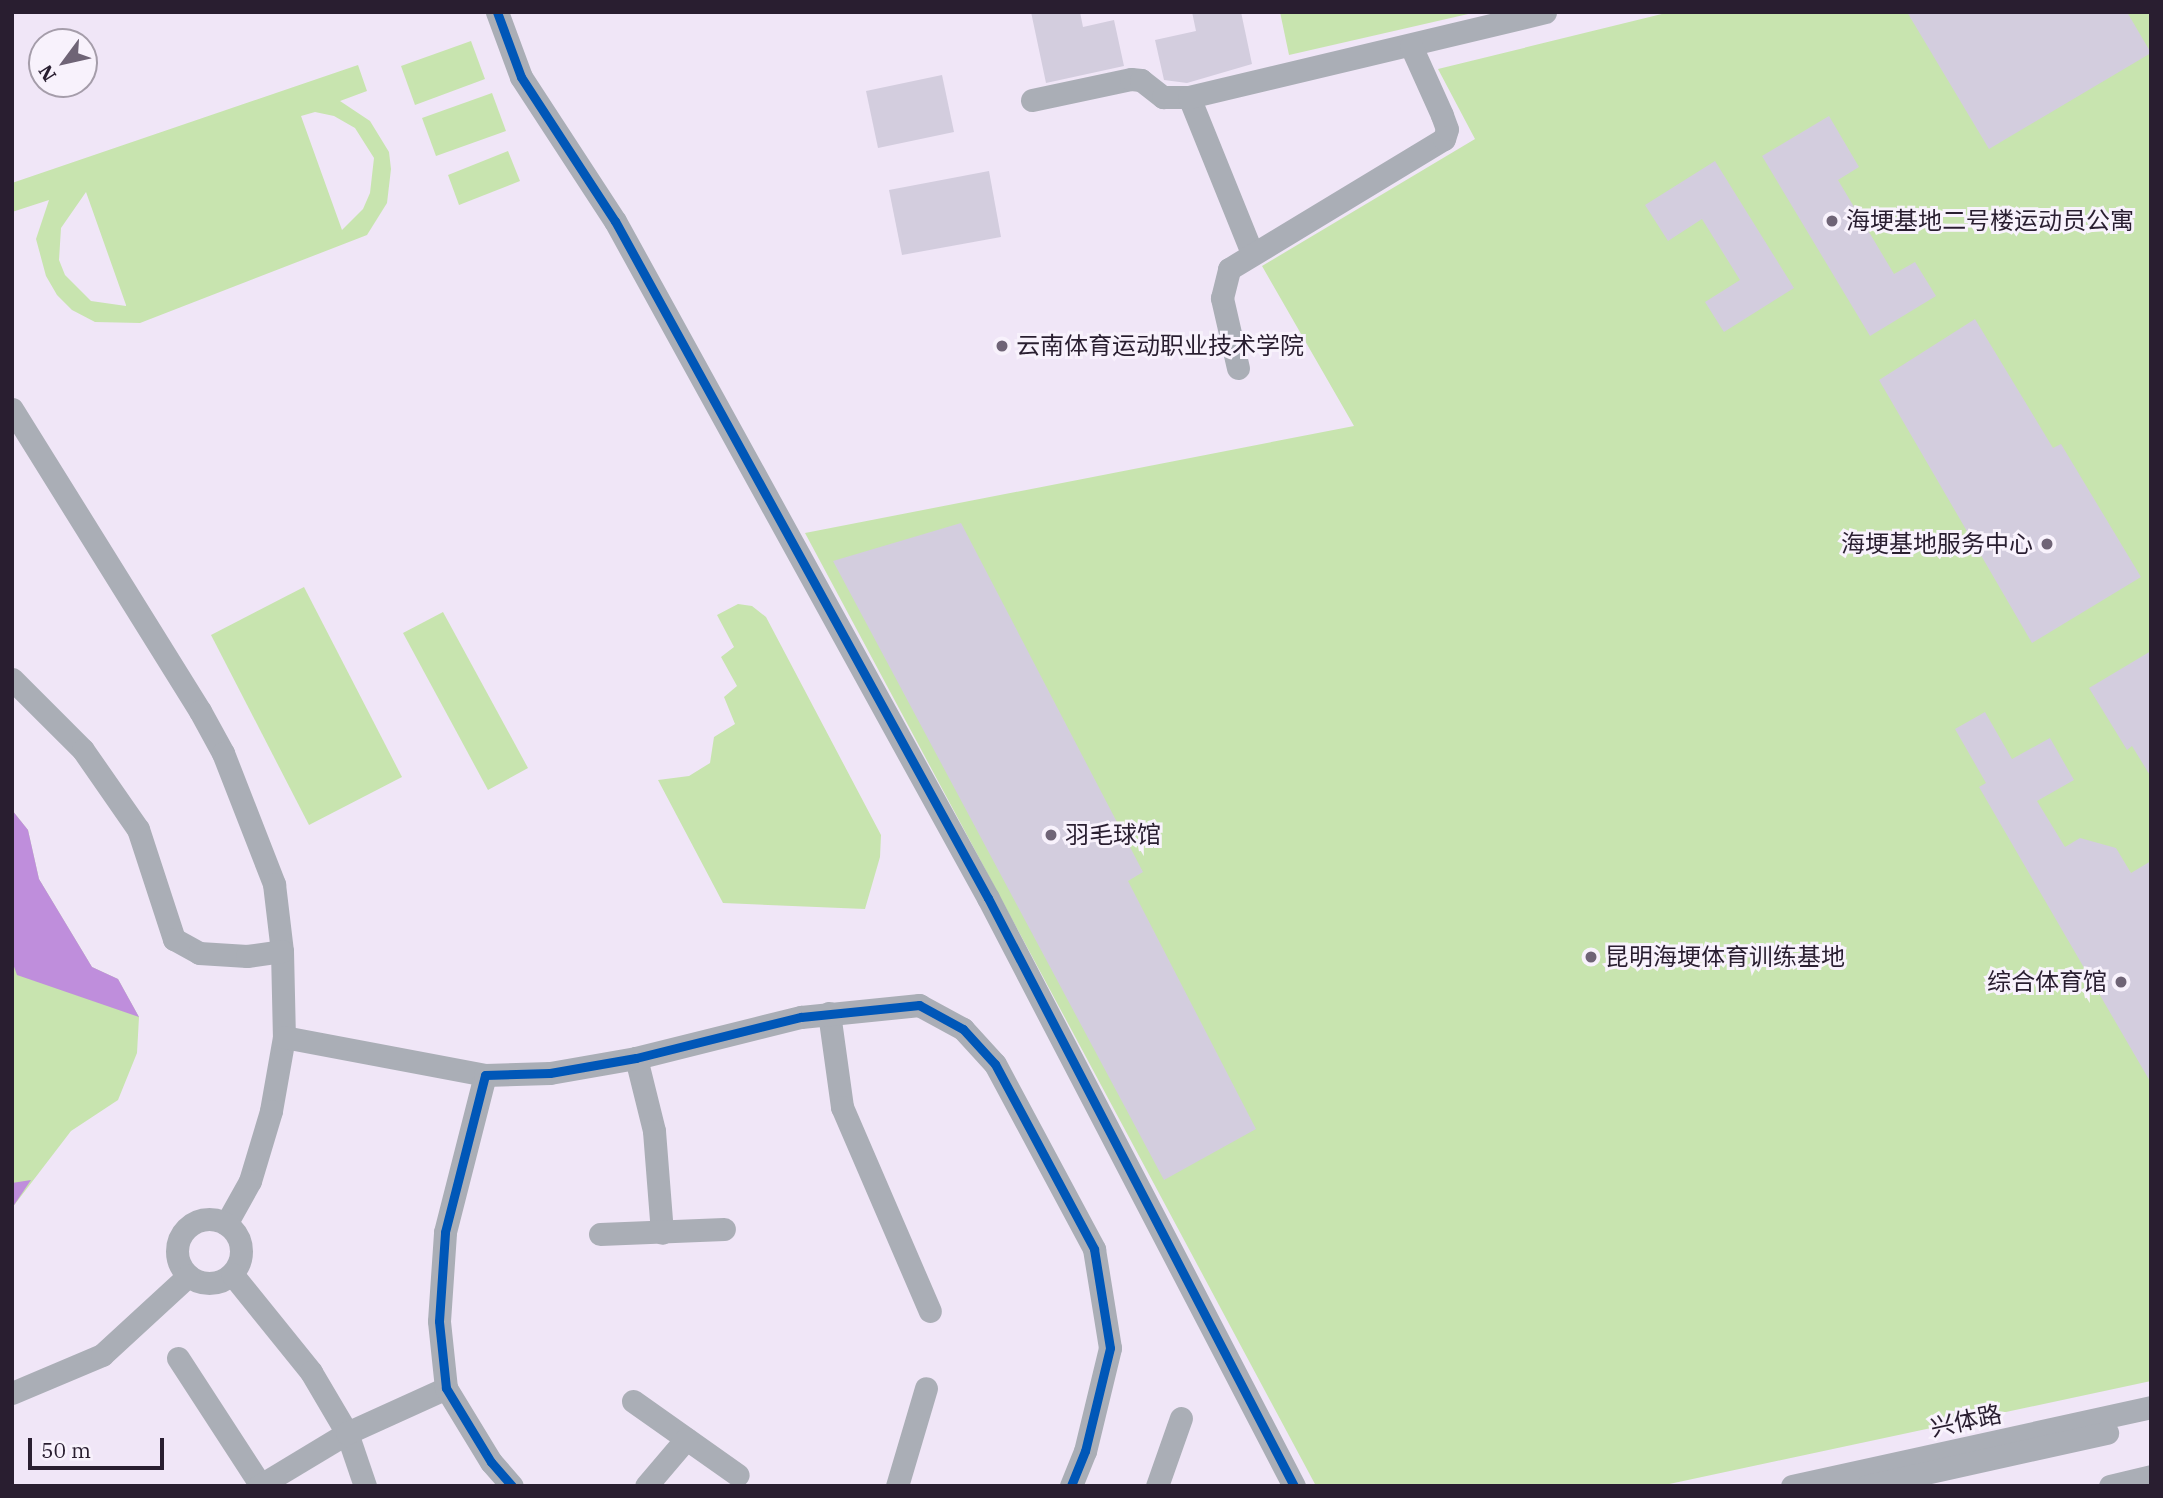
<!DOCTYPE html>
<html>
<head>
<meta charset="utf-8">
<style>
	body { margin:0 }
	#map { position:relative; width:2163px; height:1498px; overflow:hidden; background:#f0e6f7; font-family:"IBM Plex Serif","Noto Sans SC",serif }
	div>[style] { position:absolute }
	.green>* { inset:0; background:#c8e4af }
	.water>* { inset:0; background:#bf8edc }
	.building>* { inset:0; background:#d3cdde }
	.minor>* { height:23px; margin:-11.5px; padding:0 11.5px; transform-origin:11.5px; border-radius:11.5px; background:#aaaeb6 }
	.minor>.ring { margin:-11.5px; padding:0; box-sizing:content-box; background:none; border:23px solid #aaaeb6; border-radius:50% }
	.cycleway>* { height:9px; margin:-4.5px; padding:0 4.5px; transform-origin:4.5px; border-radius:4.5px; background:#0057b8 }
	.dots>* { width:19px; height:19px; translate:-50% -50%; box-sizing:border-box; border:4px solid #f8f2fc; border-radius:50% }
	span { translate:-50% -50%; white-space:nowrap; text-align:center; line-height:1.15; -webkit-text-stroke:6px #f8f2fc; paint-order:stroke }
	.poi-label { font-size:24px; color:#291e30 }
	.left { translate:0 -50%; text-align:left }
	.right { translate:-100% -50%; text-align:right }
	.street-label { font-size:24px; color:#291e30 }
	.frame { position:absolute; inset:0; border:14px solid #291e30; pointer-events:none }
	.north { position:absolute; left:28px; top:28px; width:70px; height:70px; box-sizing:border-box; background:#f8f2fc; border:2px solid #a59daa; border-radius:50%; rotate:237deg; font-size:19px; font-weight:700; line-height:28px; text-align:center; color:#291e30 }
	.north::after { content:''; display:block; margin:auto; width:24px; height:32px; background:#6f6476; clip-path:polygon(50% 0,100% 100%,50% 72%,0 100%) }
	.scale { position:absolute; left:28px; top:1438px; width:136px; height:32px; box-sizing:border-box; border:4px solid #291e30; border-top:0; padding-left:9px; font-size:21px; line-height:24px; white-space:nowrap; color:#291e30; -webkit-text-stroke:5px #f8f2fc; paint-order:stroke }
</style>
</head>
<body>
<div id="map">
	<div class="green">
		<i style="clip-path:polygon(1280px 12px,1477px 12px,1289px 55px)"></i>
		<i style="clip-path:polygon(1670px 12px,2151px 12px,2151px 1381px,1660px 1486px,1316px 1486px,805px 533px,1354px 426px,1262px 266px,1475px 139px,1438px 69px)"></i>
		<i style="clip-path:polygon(471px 41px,485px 79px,415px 105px,401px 66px)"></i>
		<i style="clip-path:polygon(evenodd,358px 65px,367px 91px,340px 101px,370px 121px,389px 152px,391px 169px,387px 203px,367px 235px,140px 323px,95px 322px,72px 310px,57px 295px,46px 276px,36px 239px,49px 200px,12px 212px,12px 183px,358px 65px,315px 112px,334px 116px,355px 128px,374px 158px,370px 193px,363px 209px,342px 230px,301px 116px,315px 112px,358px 65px,86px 192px,126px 305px,126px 306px,91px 301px,65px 275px,59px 260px,61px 228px,86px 192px)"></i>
		<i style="clip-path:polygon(492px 93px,506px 131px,436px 156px,422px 118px)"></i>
		<i style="clip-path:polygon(508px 151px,520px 181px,459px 205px,448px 175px)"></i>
		<i style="clip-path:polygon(304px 587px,402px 777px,309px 825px,211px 635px)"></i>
		<i style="clip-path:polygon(738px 604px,752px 606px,766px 617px,881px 835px,880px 857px,865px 909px,723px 903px,658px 780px,689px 776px,710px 763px,714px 737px,735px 724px,724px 697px,737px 686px,721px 657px,734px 647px,717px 615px)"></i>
		<i style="clip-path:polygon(443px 612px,528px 768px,488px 790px,403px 633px)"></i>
		<i style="clip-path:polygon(12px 810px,28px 830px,39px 879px,92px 967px,118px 979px,139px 1017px,137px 1053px,118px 1100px,71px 1131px,12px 1208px)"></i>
	</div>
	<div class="water">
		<i style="clip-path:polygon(12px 810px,28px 830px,39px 879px,92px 967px,118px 979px,139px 1017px,17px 975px,12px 961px)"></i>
		<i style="clip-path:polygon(31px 1180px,12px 1208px,12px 1183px)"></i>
	</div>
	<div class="building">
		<i style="clip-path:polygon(1031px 12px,1080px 12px,1083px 27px,1114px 20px,1124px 66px,1046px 83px)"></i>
		<i style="clip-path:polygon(1192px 12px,1241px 12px,1252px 64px,1187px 83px,1164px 80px,1155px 40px,1196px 31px)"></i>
		<i style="clip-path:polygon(1907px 12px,2127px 12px,2151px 53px,1989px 149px)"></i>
		<i style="clip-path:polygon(942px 75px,954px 132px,878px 148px,866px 91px)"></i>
		<i style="clip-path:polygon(1829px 116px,1859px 167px,1838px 180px,1894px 274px,1915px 262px,1936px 296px,1870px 336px,1762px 156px)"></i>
		<i style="clip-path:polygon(1715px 161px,1794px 288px,1724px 332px,1705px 302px,1740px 280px,1702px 219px,1668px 241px,1645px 205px)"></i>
		<i style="clip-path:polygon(989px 171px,1001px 237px,902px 255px,889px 190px)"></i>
		<i style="clip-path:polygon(1975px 319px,2053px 448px,2061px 444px,2141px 577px,2032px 643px,1879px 380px)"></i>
		<i style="clip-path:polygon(961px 523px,1143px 872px,1128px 881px,1256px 1129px,1164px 1180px,833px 561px)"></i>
		<i style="clip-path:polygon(2151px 651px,2151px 777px,2132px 746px,2127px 750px,2089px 688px)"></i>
		<i style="clip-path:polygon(1985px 712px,2012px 759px,2050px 738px,2074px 780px,2037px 801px,2065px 847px,2080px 838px,2116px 848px,2131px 873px,2151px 861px,2151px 1083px,1979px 787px,1986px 783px,1955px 729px)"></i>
	</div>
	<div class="minor">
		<i style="left:497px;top:12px;width:69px;rotate:69.7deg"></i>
		<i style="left:521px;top:77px;width:172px;rotate:56.9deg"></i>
		<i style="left:615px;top:221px;width:773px;rotate:61.15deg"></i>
		<i style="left:988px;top:898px;width:663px;rotate:62.51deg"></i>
		<i style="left:1189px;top:97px;width:168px;rotate:68deg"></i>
		<i style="left:1032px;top:100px;width:101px;rotate:-12deg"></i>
		<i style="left:1131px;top:79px;width:10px;rotate:6deg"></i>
		<i style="left:1141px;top:80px;width:28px;rotate:38deg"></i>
		<i style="left:1163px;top:97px;width:26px"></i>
		<i style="left:1189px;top:97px;width:366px;rotate:-13.4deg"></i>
		<i style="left:1238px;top:368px;width:72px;rotate:-102.9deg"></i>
		<i style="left:1222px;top:298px;width:30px;rotate:-76deg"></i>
		<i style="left:1229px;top:269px;width:251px;rotate:-31.2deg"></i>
		<i style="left:1444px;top:139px;width:10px;rotate:-73deg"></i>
		<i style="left:1447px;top:129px;width:15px;rotate:-110deg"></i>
		<i style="left:1442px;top:115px;width:76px;rotate:-114.2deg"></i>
		<i style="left:12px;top:409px;width:356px;rotate:58.1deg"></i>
		<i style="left:200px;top:711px;width:48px;rotate:61.3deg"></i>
		<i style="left:223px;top:753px;width:141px;rotate:68.7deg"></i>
		<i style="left:274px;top:884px;width:67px;rotate:83.2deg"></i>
		<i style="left:282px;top:951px;width:86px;rotate:88.7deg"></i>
		<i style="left:284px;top:1037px;width:75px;rotate:100deg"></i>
		<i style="left:271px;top:1111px;width:73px;rotate:106.7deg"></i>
		<i style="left:250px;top:1181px;width:49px;rotate:119.2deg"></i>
		<i style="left:12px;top:679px;width:100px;rotate:45deg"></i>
		<i style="left:83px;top:750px;width:96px;rotate:55.2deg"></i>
		<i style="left:138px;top:829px;width:116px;rotate:71.9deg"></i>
		<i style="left:174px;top:939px;width:29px;rotate:29deg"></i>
		<i style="left:199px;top:953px;width:48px;rotate:3.6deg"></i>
		<i style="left:247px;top:956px;width:35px;rotate:-8deg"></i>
		<i style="left:829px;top:1013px;width:95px;rotate:82.1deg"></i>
		<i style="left:842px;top:1107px;width:222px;rotate:66.7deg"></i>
		<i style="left:284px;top:1037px;width:205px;rotate:10.7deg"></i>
		<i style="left:636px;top:1058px;width:75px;rotate:76.1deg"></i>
		<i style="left:654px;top:1131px;width:102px;rotate:85.5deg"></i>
		<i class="ring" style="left:177px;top:1219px;width:41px;height:41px"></i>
		<i style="left:600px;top:1234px;width:124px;rotate:-2.3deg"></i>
		<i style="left:232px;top:1274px;width:126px;rotate:51.1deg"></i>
		<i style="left:311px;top:1372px;width:71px;rotate:59.5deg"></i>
		<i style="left:347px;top:1433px;width:56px;rotate:71.2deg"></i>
		<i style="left:178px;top:1358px;width:153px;rotate:57deg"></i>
		<i style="left:12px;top:1393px;width:98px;rotate:-22.9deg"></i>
		<i style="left:102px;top:1355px;width:117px;rotate:-42.6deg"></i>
		<i style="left:633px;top:1401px;width:128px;rotate:35.2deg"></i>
		<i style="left:259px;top:1486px;width:103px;rotate:-31.1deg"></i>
		<i style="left:347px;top:1433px;width:109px;rotate:-24.4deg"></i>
		<i style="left:512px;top:1486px;width:32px;rotate:-131deg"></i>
		<i style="left:491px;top:1462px;width:87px;rotate:-121.3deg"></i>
		<i style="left:446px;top:1388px;width:67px;rotate:-96deg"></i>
		<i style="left:439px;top:1321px;width:89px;rotate:-86.1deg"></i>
		<i style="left:445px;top:1232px;width:162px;rotate:-75.7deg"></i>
		<i style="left:485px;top:1075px;width:65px;rotate:-1.8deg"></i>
		<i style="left:550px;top:1073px;width:87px;rotate:-9.9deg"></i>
		<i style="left:636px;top:1058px;width:170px;rotate:-14deg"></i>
		<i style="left:801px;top:1017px;width:119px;rotate:-5.8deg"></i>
		<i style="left:919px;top:1005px;width:50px;rotate:28.6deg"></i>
		<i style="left:963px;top:1029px;width:47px;rotate:47.6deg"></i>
		<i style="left:995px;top:1064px;width:210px;rotate:61.8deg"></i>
		<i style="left:1094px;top:1249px;width:100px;rotate:80.8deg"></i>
		<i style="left:1110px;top:1348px;width:106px;rotate:103.6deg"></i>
		<i style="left:1085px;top:1451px;width:38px;rotate:112deg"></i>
		<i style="left:646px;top:1486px;width:62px;rotate:-49.6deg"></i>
		<i style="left:897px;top:1486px;width:102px;rotate:-73.5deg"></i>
		<i style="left:1157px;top:1486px;width:72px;rotate:-70.6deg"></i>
		<i style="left:1792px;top:1486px;width:368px;rotate:-12.4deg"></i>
		<i style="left:1867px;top:1486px;width:246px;rotate:-12.5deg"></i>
		<i style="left:2110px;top:1486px;width:42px;rotate:-13.7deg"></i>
	</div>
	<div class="cycleway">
		<i style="left:497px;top:12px;width:69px;rotate:69.7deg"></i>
		<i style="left:521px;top:77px;width:172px;rotate:56.9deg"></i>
		<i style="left:615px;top:221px;width:773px;rotate:61.15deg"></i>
		<i style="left:988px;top:898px;width:663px;rotate:62.51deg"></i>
		<i style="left:512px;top:1486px;width:32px;rotate:-131deg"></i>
		<i style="left:491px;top:1462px;width:87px;rotate:-121.3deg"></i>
		<i style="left:446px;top:1388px;width:67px;rotate:-96deg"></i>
		<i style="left:439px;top:1321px;width:89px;rotate:-86.1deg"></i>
		<i style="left:445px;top:1232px;width:162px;rotate:-75.7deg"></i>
		<i style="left:485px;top:1075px;width:65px;rotate:-1.8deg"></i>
		<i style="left:550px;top:1073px;width:87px;rotate:-9.9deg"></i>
		<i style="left:636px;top:1058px;width:170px;rotate:-14deg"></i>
		<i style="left:801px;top:1017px;width:119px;rotate:-5.8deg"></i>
		<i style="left:919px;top:1005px;width:50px;rotate:28.6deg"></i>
		<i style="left:963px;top:1029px;width:47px;rotate:47.6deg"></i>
		<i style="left:995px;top:1064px;width:210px;rotate:61.8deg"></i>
		<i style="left:1094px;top:1249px;width:100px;rotate:80.8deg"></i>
		<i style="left:1110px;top:1348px;width:106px;rotate:103.6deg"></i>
		<i style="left:1085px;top:1451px;width:38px;rotate:112deg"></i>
	</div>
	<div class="dots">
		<i style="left:1832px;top:221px;background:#6f6476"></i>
		<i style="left:1002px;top:346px;background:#6f6476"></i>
		<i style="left:2047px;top:544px;background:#6f6476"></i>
		<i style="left:1051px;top:835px;background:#6f6476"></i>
		<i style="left:1591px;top:957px;background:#6f6476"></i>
		<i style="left:2121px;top:982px;background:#6f6476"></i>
	</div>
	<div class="poi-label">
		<span class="left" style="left:1846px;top:221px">海埂基地二号楼运动员公寓</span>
		<span class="left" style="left:1016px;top:346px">云南体育运动职业技术学院</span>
		<span class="right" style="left:2033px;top:544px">海埂基地服务中心</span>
		<span class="left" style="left:1065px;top:835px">羽毛球馆</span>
		<span class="left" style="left:1605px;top:957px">昆明海埂体育训练基地</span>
		<span class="right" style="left:2107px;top:982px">综合体育馆</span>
	</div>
	<div class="street-label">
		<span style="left:1966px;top:1421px;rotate:-12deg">兴体路</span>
	</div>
	<div class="frame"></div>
	<div class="north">N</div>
	<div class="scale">50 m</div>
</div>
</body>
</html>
